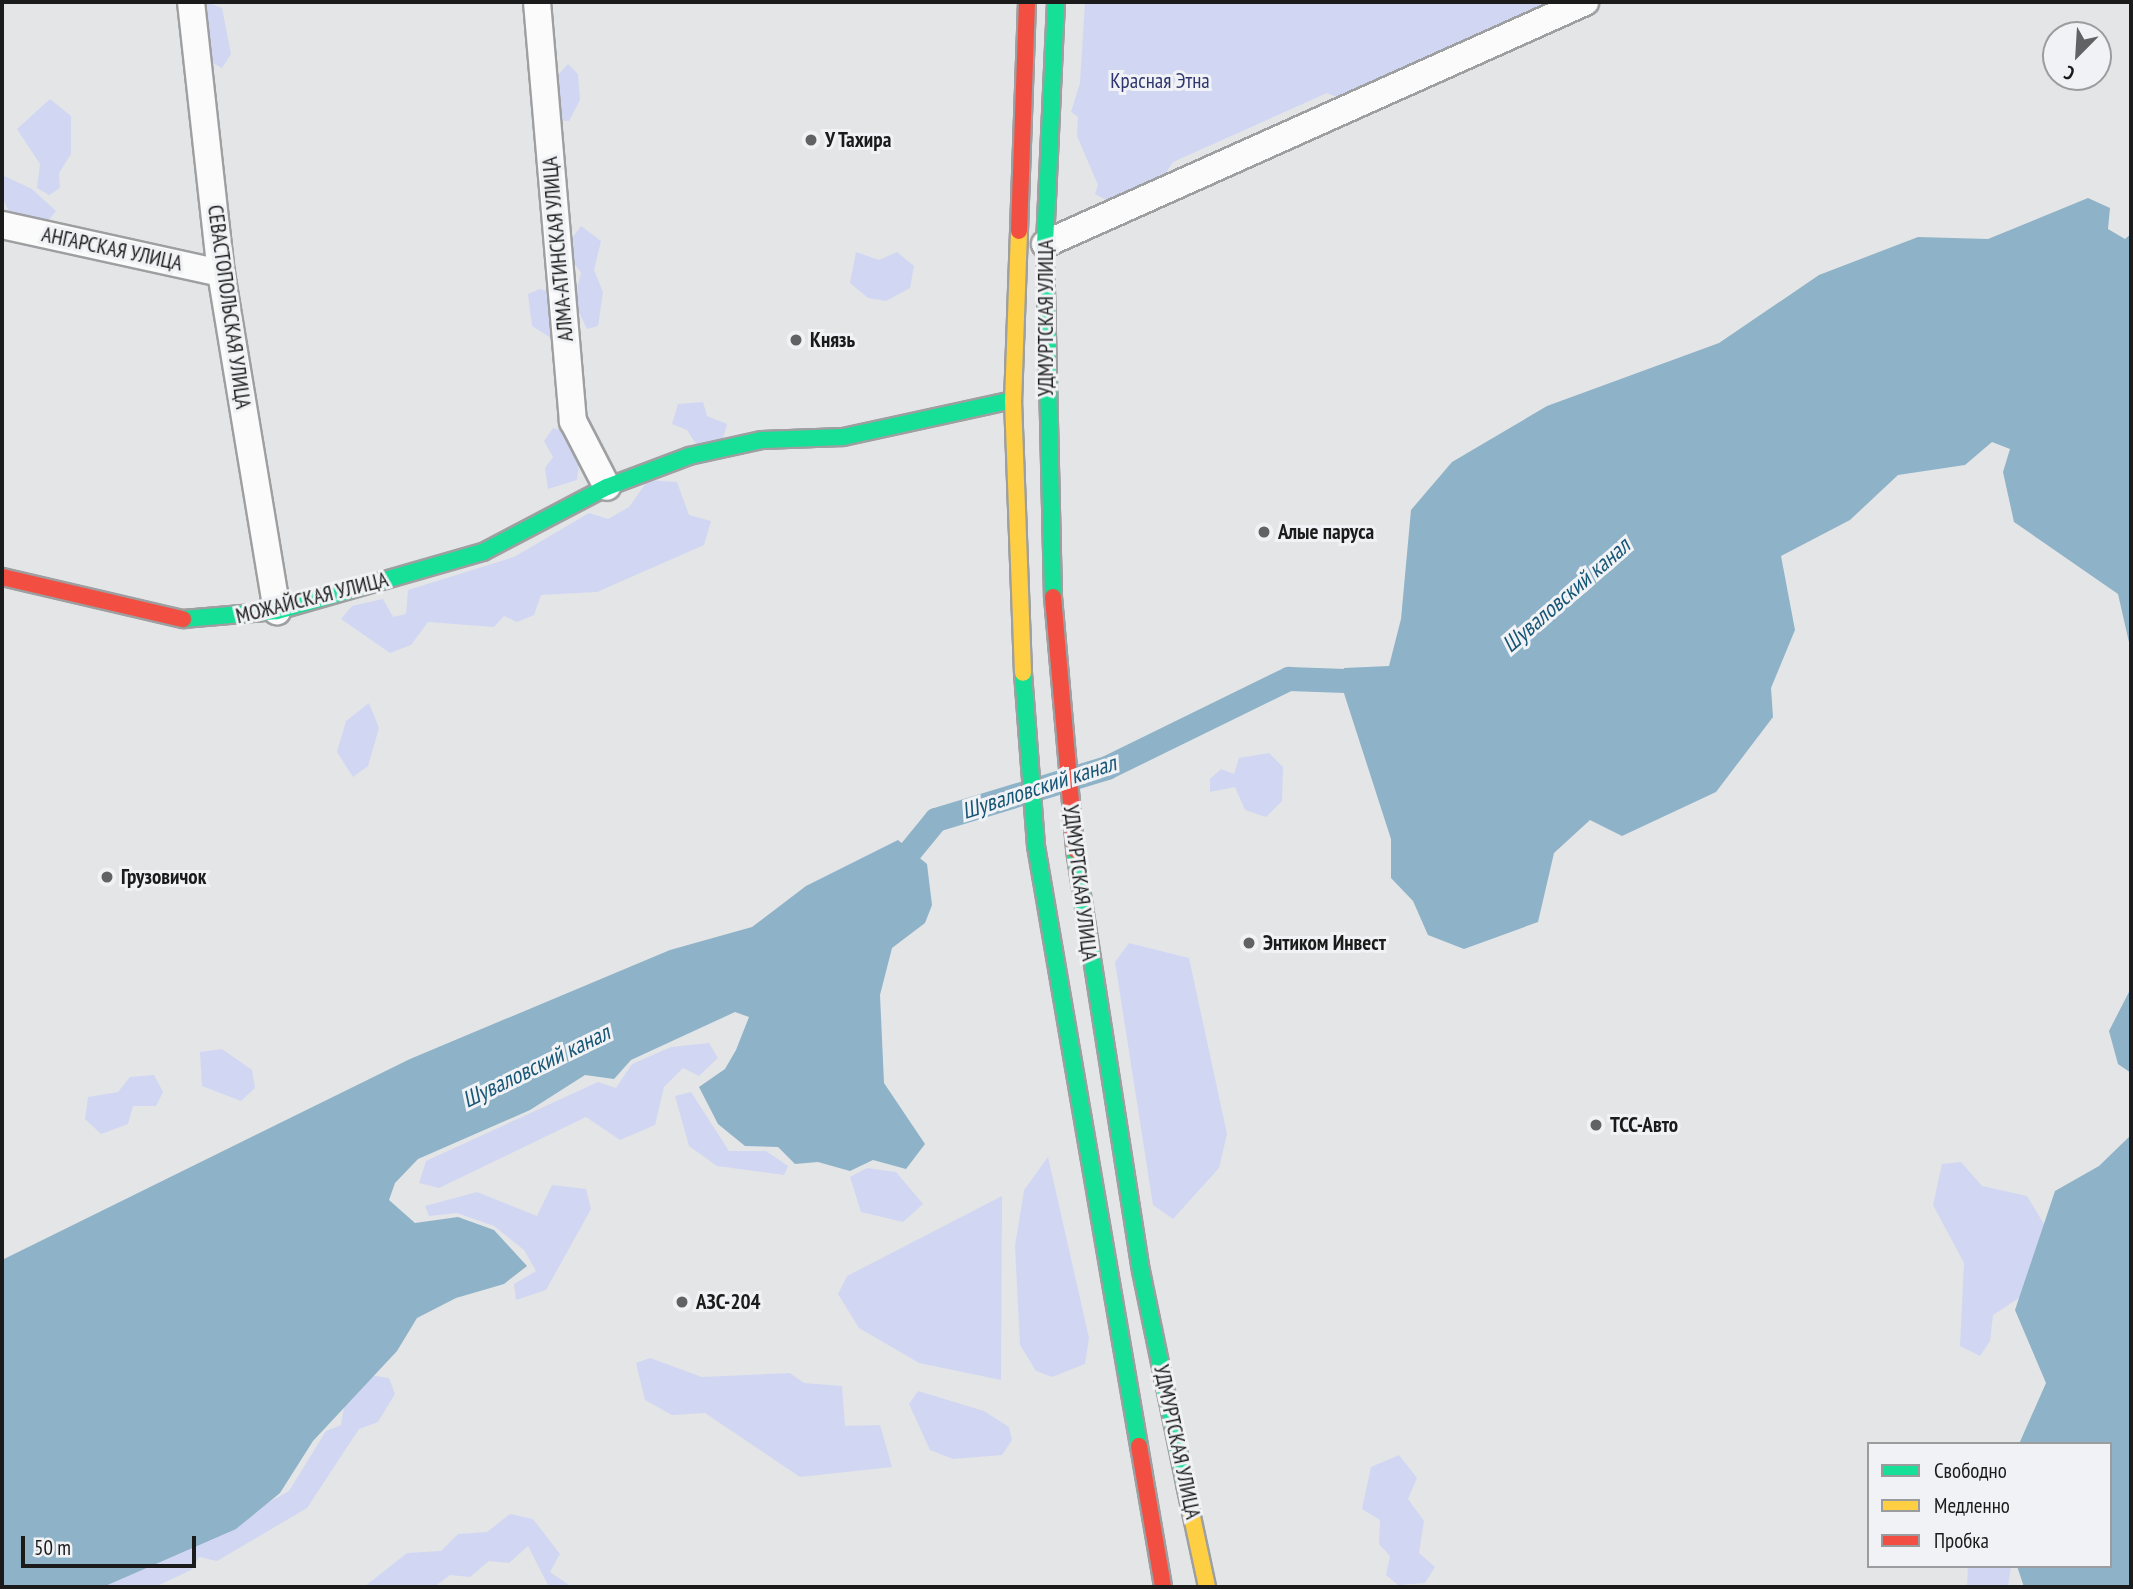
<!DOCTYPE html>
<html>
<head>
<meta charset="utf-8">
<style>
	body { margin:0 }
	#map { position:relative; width:2133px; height:1589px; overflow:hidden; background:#e4e5e7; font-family:"PT Sans Narrow",sans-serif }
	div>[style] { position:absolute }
	.green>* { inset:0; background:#d1d7f2 }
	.water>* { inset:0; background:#8eb2c7 }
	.canal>* { height:24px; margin:-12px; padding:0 12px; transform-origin:12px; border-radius:12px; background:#8eb2c7 }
	.roads { filter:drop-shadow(2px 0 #9e9fa1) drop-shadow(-2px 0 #9e9fa1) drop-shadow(0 2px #9e9fa1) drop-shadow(0 -2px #9e9fa1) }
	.street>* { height:26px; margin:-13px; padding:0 13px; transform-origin:13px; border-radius:13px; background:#fbfbfb }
	.fast>* { height:16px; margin:-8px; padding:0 8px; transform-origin:8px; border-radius:8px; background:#16e098 }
	.slow>* { height:16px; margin:-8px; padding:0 8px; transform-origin:8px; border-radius:8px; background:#ffcf43 }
	.jam>* { height:16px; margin:-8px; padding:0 8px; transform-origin:8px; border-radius:8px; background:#f24e42 }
	.dots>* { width:19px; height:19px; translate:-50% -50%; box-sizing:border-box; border:4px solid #f1f2f5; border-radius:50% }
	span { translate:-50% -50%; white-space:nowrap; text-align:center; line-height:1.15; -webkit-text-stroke:6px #f1f2f5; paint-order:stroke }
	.park-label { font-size:21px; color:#2e356f }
	.poi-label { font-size:21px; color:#1b1b1c; font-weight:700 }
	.left { translate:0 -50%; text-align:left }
	.street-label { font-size:21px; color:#1b1b1c }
	.water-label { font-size:23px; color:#175675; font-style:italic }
	.frame { position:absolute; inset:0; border:4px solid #1b1b1c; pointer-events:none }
	.legend { position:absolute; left:1867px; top:1442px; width:245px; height:126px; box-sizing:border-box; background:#f1f2f5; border:2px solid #9b9c9e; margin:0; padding:9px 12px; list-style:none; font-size:21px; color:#1b1b1c }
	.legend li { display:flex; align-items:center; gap:14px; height:35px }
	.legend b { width:35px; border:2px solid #9b9c9e }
	.north { position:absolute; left:2042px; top:21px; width:70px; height:70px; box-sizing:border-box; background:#f1f2f5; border:2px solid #9b9c9e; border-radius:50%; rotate:204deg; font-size:19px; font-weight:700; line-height:28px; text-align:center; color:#1b1b1c }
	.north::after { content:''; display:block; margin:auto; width:24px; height:32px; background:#616263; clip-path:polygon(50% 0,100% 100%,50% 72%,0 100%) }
	.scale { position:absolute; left:21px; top:1536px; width:175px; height:32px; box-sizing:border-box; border:4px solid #1b1b1c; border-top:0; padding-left:9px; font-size:21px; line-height:24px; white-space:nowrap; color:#1b1b1c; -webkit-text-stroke:5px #f1f2f5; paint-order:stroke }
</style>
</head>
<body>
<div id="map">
	<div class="green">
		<i style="clip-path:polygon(207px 2px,222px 8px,231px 54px,222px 68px,207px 60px,198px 13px)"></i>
		<i style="clip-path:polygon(1085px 2px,1541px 2px,1535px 17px,1346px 101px,1327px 93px,1173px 162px,1159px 183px,1108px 201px,1095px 194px,1098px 185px,1077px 136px,1078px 117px,1071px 112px,1080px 83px)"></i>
		<i style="clip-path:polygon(568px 64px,578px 74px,580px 100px,569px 121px,552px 120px,550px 84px)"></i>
		<i style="clip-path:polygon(50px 99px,71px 116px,71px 154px,59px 173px,60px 188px,49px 195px,37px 188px,40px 164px,17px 129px)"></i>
		<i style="clip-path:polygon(2px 175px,32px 189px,56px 211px,44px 226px,14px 222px,2px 197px)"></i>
		<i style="clip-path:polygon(581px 226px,601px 241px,594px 270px,603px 292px,598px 326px,587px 329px,574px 302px,581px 273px,564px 249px)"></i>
		<i style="clip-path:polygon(856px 252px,879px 260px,897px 252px,914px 266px,910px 288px,886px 301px,868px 298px,850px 283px)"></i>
		<i style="clip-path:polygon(540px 289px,556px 294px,561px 333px,551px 338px,532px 326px,528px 294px)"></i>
		<i style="clip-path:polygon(703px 402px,707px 416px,727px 424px,722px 442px,698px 447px,687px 430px,672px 424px,678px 404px)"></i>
		<i style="clip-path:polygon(553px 428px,568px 432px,580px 455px,577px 480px,548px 489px,545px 468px,553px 457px,544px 441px)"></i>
		<i style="clip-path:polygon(648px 480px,677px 482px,689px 515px,711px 521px,704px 545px,597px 592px,541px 595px,534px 615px,517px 622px,504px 616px,494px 627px,428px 622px,411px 645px,390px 653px,341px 619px,352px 606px,383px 599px,393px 617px,406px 614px,408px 590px,514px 557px,589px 513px,608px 519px,629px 507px)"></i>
		<i style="clip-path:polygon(369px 703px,379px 728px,368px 766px,353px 777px,337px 752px,346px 721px)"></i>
		<i style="clip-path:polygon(1269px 753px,1283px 767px,1282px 801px,1266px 817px,1245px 810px,1235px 787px,1210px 792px,1210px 779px,1221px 769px,1234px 774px,1239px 758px)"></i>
		<i style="clip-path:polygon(1129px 943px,1189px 958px,1227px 1134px,1219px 1168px,1173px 1219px,1153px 1205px,1115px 962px)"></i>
		<i style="clip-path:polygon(709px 1043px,718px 1058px,699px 1076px,683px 1068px,664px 1087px,655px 1125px,620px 1140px,586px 1117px,439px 1188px,419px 1183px,426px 1161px,598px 1082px,616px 1088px,632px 1064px,671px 1047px)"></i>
		<i style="clip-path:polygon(222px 1049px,252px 1070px,255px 1088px,241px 1101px,202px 1086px,200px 1052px)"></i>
		<i style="clip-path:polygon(154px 1075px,163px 1092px,156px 1106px,133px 1106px,128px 1124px,101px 1134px,85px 1119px,88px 1097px,118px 1092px,130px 1077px)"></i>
		<i style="clip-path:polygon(691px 1092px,729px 1151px,766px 1151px,788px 1166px,784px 1175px,717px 1166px,689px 1146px,675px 1096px)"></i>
		<i style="clip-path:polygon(1048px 1157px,1089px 1338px,1085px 1364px,1052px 1377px,1036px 1371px,1020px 1345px,1015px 1246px,1024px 1190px)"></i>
		<i style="clip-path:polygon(1961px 1162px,1982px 1186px,2027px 1196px,2050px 1234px,2022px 1296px,1993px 1315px,1990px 1341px,1980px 1356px,1960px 1346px,1964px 1263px,1933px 1205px,1942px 1164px)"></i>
		<i style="clip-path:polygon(867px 1168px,896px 1172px,923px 1204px,903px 1222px,861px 1212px,850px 1177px)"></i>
		<i style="clip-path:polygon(552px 1185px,586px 1189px,591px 1209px,546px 1290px,516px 1300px,514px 1284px,536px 1271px,524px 1250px,494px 1226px,457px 1213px,429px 1216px,425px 1206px,477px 1192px,537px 1216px)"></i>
		<i style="clip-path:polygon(1002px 1196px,1001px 1380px,919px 1363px,859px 1328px,838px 1294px,847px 1276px)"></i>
		<i style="clip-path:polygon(650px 1358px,702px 1377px,790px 1373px,804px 1383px,842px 1386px,845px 1426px,880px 1425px,892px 1467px,800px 1477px,705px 1413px,672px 1415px,645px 1400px,636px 1363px)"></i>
		<i style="clip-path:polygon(363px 1374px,389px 1378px,395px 1394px,378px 1422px,359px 1429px,307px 1508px,217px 1561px,199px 1557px,191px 1570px,155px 1587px,82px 1587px,198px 1541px,289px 1491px,326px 1431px,341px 1425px,345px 1401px)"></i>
		<i style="clip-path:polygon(918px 1391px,984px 1411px,1009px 1427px,1012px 1440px,1002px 1455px,953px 1459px,930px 1450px,909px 1404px)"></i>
		<i style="clip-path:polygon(1399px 1455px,1417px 1478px,1408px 1499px,1424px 1521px,1419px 1553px,1435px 1567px,1425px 1583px,1398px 1585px,1386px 1575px,1390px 1556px,1379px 1544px,1380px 1520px,1362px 1509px,1371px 1467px)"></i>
		<i style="clip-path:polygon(510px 1514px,533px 1519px,560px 1554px,550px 1572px,572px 1587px,549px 1587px,528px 1546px,509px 1563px,489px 1561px,470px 1577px,450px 1575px,434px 1587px,364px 1587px,407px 1553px,441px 1551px,458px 1534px,487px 1532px)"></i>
		<i style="clip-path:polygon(1968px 1566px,2011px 1566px,2008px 1587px,1967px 1586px)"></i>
	</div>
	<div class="water">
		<i style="clip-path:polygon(2088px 198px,2110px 208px,2108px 229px,2125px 239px,2131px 234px,2131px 651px,2118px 594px,2014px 522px,2003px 472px,2010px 449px,1992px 442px,1965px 465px,1898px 475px,1850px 520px,1781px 556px,1795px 630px,1771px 688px,1773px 717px,1716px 792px,1622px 836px,1590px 820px,1554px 853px,1538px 922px,1464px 949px,1428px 935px,1413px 901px,1391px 878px,1391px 839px,1341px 684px,1344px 668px,1389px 666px,1401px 619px,1411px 510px,1452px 462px,1547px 406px,1719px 343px,1819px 275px,1918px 237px,1988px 239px)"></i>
		<i style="clip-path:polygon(898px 840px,927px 864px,932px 905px,925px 923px,892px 948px,880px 995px,884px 1083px,925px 1144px,906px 1169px,873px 1160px,850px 1171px,818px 1162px,795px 1164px,778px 1147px,745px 1146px,718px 1124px,699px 1087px,725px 1069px,736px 1050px,749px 1017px,735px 1012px,631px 1060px,614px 1079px,585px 1075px,530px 1110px,418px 1159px,395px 1183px,389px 1200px,415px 1223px,458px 1217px,494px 1230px,527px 1266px,504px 1284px,456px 1298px,417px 1318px,397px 1351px,313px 1441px,280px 1493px,236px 1529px,103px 1587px,2px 1587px,2px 1260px,410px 1059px,670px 950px,752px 927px,806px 886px)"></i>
		<i style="clip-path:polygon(2131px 988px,2131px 1073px,2118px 1064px,2109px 1031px)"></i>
		<i style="clip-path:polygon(2131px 1135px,2131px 1587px,2024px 1587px,2017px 1566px,2110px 1566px,2110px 1444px,2019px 1444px,2046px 1383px,2015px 1310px,2055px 1191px,2099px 1166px)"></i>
	</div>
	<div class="canal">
		<i style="left:891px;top:875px;width:71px;rotate:-50.7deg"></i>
		<i style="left:936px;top:820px;width:179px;rotate:-16.9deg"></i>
		<i style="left:1107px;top:768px;width:203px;rotate:-26.1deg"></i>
		<i style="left:1289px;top:679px;width:85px;rotate:2deg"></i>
	</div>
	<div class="roads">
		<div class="street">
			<i style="left:191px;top:2px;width:273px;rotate:83.7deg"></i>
			<i style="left:221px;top:273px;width:343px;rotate:80.6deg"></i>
			<i style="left:537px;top:2px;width:421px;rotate:85.1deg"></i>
			<i style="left:573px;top:421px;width:74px;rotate:62.7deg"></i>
			<i style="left:2px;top:225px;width:224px;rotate:12.4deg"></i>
			<i style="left:1045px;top:244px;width:592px;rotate:-24.14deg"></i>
		</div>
		<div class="fast">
			<i style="left:1053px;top:597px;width:353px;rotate:-91.3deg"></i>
			<i style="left:1045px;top:244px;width:242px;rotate:-87.4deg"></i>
			<i style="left:183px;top:619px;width:94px;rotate:-4.9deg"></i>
			<i style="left:277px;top:611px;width:214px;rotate:-16deg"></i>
			<i style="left:483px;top:552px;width:140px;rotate:-27.7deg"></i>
			<i style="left:607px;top:487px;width:88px;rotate:-20.7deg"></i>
			<i style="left:689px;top:456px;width:75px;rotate:-12.4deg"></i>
			<i style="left:762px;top:440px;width:81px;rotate:-2.1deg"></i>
			<i style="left:843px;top:437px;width:174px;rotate:-12.3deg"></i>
			<i style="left:1023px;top:673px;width:173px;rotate:85.7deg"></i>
			<i style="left:1036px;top:846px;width:609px;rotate:80.26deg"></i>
			<i style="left:1075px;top:850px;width:426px;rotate:81.1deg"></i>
			<i style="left:1141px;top:1271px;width:217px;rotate:78.3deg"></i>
		</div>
		<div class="slow">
			<i style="left:1019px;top:231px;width:169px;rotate:92deg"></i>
			<i style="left:1013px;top:400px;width:273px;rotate:87.9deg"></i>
			<i style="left:1185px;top:1484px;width:105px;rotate:77.9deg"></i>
		</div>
		<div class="jam">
			<i style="left:1019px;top:231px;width:229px;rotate:-88deg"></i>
			<i style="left:2px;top:577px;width:186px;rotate:13.1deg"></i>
			<i style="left:1053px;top:597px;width:254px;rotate:85deg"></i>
			<i style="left:1139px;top:1446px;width:143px;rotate:80.3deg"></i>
		</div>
	</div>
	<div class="dots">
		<i style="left:811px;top:140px;background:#616263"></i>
		<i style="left:796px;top:340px;background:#616263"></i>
		<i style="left:1264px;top:532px;background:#616263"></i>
		<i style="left:107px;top:877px;background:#616263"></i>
		<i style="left:1249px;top:943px;background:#616263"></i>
		<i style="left:1596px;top:1125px;background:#616263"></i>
		<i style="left:682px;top:1302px;background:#616263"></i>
	</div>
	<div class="park-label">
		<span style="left:1160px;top:81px">Красная Этна</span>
	</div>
	<div class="poi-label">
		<span class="left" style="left:825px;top:140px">У Тахира</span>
		<span class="left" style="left:810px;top:340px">Князь</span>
		<span class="left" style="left:1278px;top:532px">Алые паруса</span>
		<span class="left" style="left:121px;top:877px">Грузовичок</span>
		<span class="left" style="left:1263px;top:943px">Энтиком Инвест</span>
		<span class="left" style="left:1610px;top:1125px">ТСС-Авто</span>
		<span class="left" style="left:696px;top:1302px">АЗС-204</span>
	</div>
	<div class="street-label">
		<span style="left:112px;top:249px;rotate:12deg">АНГАРСКАЯ УЛИЦА</span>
		<span style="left:558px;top:249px;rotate:-95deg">АЛМА-АТИНСКАЯ УЛИЦА</span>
		<span style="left:229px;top:307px;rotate:82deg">СЕВАСТОПОЛЬСКАЯ УЛИЦА</span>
		<span style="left:1046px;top:318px;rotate:-90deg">УДМУРТСКАЯ УЛИЦА</span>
		<span style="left:312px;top:598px;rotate:-14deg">МОЖАЙСКАЯ УЛИЦА</span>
		<span style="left:1080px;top:883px;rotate:83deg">УДМУРТСКАЯ УЛИЦА</span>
		<span style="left:1177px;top:1442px;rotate:78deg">УДМУРТСКАЯ УЛИЦА</span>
	</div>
	<div class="water-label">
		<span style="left:1566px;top:595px;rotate:-41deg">Шуваловский канал</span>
		<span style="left:1039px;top:787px;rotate:-18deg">Шуваловский канал</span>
		<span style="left:536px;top:1066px;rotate:-26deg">Шуваловский канал</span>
	</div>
	<div class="frame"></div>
	<ul class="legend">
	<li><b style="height:9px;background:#16e098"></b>Свободно</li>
	<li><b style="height:9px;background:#ffcf43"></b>Медленно</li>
	<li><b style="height:9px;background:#f24e42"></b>Пробка</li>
	</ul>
	<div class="north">С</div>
	<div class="scale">50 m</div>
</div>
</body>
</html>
